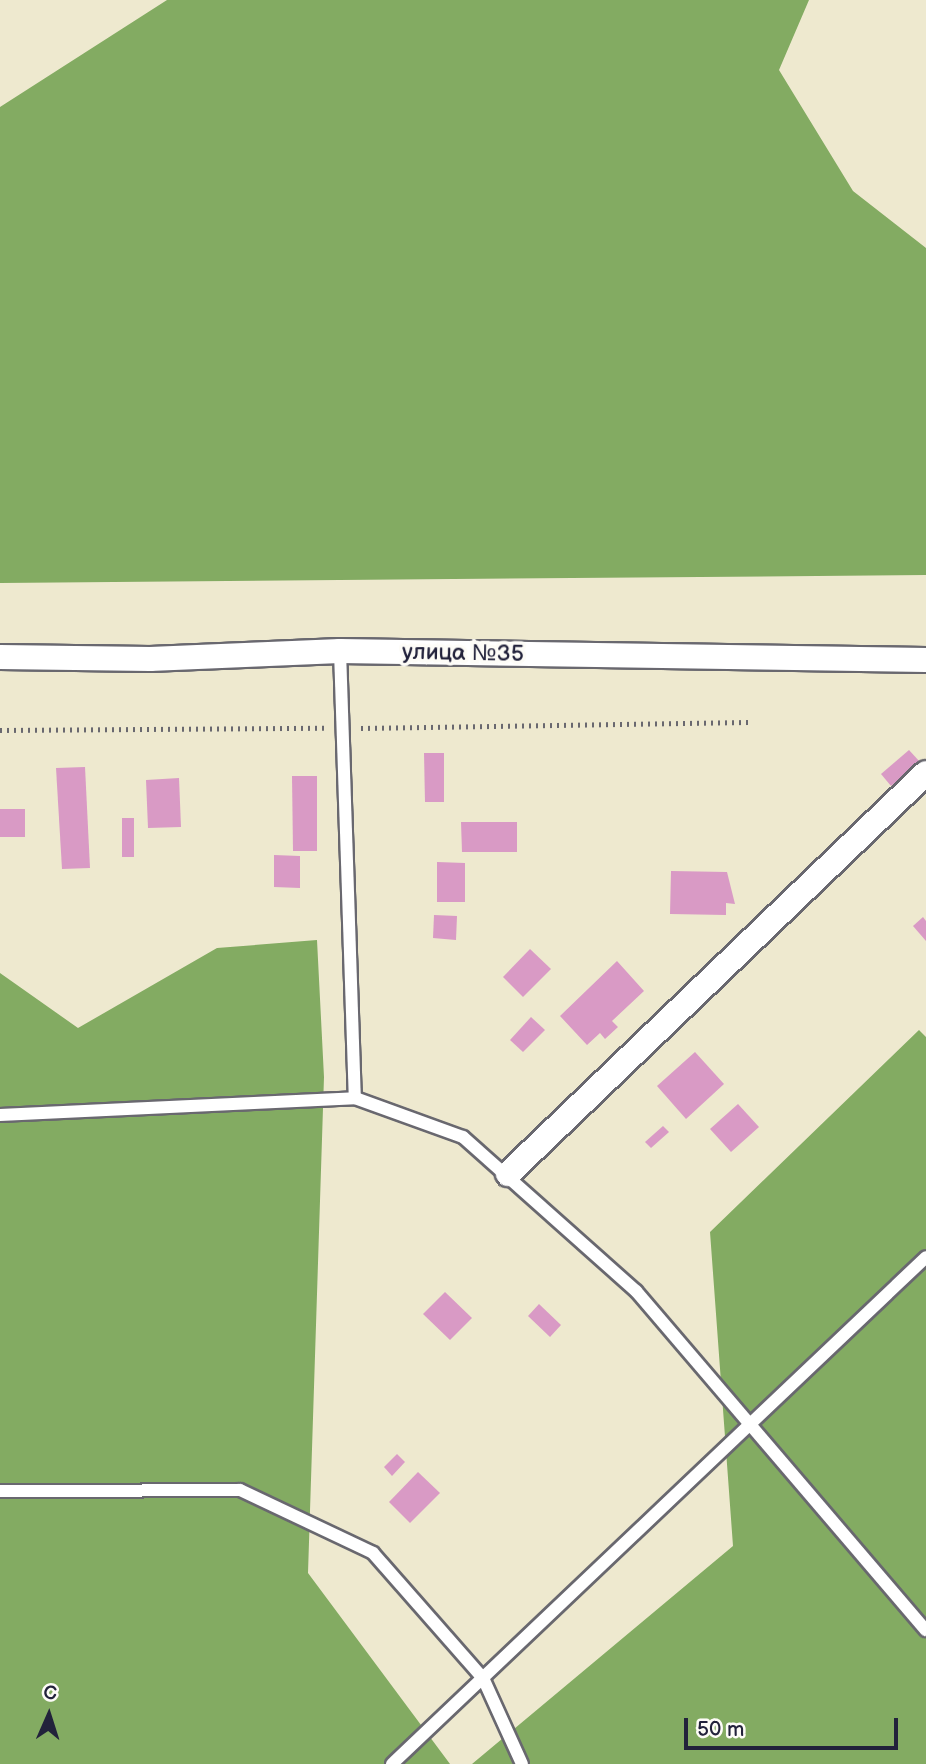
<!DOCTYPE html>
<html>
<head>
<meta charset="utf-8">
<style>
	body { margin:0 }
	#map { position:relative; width:926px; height:1764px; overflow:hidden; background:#eee9cf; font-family:"Balsamiq Sans",sans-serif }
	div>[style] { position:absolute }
	.forest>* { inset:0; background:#83ab62 }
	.building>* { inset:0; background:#d99ac5 }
	.path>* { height:4.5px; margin-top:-2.25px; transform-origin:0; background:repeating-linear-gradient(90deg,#69686f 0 2px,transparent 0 7px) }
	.roads { filter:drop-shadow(2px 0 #69686f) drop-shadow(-2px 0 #69686f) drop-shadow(0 2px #69686f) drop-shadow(0 -2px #69686f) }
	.service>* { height:12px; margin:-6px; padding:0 6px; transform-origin:6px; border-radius:6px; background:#fff }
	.minor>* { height:24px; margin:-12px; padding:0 12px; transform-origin:12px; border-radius:12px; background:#fff }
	span { translate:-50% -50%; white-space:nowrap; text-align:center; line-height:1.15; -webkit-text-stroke:7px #fdfcf7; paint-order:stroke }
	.street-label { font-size:23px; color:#22223b }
	.north { position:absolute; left:14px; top:1680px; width:70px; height:70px; -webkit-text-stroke:5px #fdfcf7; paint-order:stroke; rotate:3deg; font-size:19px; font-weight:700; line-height:28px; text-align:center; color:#22223b }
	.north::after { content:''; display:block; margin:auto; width:24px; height:32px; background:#22223b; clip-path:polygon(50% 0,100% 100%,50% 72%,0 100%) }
	.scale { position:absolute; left:684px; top:1718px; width:214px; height:32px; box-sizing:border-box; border:4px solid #22223b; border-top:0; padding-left:9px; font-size:21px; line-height:24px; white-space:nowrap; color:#22223b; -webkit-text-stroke:5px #fdfcf7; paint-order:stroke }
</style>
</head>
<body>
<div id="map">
	<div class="forest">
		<i style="clip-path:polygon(167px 0,809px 0,779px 70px,853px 191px,926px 248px,926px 575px,0 583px,0 107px)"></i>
		<i style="clip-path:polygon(317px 940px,324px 1077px,308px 1573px,450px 1764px,0 1764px,0 973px,78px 1028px,217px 948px)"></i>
		<i style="clip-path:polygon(919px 1030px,926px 1037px,926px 1764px,472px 1764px,733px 1546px,710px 1232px)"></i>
	</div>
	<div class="building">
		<i style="clip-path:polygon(909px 750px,920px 762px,891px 786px,881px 774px)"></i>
		<i style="clip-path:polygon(424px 753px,444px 753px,444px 802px,425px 802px)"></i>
		<i style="clip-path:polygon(85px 767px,90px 868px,62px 869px,56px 768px)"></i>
		<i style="clip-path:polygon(292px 776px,317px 776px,317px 851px,293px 851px)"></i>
		<i style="clip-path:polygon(179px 778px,181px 827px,148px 828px,146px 780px)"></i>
		<i style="clip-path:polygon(0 809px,25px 809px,25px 837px,0 837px)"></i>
		<i style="clip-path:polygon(122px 818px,134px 818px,134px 857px,122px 857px)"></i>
		<i style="clip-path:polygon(461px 822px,517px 822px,517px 852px,462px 852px)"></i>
		<i style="clip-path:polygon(274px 855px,300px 856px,300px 888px,274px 887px)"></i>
		<i style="clip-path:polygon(437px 862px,465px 863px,465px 902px,437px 902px)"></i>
		<i style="clip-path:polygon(671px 871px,727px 872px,735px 904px,726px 903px,726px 915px,670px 914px)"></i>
		<i style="clip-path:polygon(434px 915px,457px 916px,456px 940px,433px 938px)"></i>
		<i style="clip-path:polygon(923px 917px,926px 921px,926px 941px,913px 926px)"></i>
		<i style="clip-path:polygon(530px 949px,551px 969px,523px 997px,503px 977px)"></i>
		<i style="clip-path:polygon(617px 961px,644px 991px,612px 1021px,618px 1027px,605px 1039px,600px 1033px,587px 1045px,560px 1016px)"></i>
		<i style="clip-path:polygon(531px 1017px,545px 1030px,523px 1052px,510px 1040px)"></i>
		<i style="clip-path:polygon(695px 1052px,724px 1084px,686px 1119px,657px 1086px)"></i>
		<i style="clip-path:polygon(738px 1104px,759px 1127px,731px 1152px,710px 1129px)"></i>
		<i style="clip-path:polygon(663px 1126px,669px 1132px,651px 1148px,645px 1142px)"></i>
		<i style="clip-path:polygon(445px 1292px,472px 1318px,450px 1340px,423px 1314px)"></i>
		<i style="clip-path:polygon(539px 1304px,561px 1325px,550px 1337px,528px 1316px)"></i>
		<i style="clip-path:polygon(397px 1454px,405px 1462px,392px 1476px,384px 1467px)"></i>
		<i style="clip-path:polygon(418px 1472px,440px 1493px,410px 1523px,389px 1502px)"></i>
	</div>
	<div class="path">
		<i style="left:361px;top:728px;width:388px;rotate:-0.9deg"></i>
		<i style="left:0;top:730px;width:324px;rotate:-0.4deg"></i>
	</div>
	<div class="roads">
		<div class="service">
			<i style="left:340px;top:651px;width:447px;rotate:88.1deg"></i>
			<i style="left:355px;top:1098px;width:115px;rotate:19.9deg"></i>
			<i style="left:463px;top:1137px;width:232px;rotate:41.7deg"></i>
			<i style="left:636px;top:1291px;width:446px;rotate:49.5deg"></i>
			<i style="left:0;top:1115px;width:355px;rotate:-2.7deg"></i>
			<i style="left:0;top:1491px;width:240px;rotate:-0.2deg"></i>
			<i style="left:240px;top:1490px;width:147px;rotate:25.3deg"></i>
			<i style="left:373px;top:1553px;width:167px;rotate:48.7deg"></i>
			<i style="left:483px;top:1678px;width:94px;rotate:65.6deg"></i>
			<i style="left:392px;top:1764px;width:736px;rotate:-43.51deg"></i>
		</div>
		<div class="minor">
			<i style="left:0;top:657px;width:150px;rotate:0.8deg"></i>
			<i style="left:150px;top:659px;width:190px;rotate:-2.4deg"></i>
			<i style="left:340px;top:651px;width:586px;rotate:0.88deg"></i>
			<i style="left:508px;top:1174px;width:579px;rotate:-43.81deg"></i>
		</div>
	</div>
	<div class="street-label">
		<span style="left:463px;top:653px;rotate:1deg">улица №35</span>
	</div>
	<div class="north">С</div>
	<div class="scale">50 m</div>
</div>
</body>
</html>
